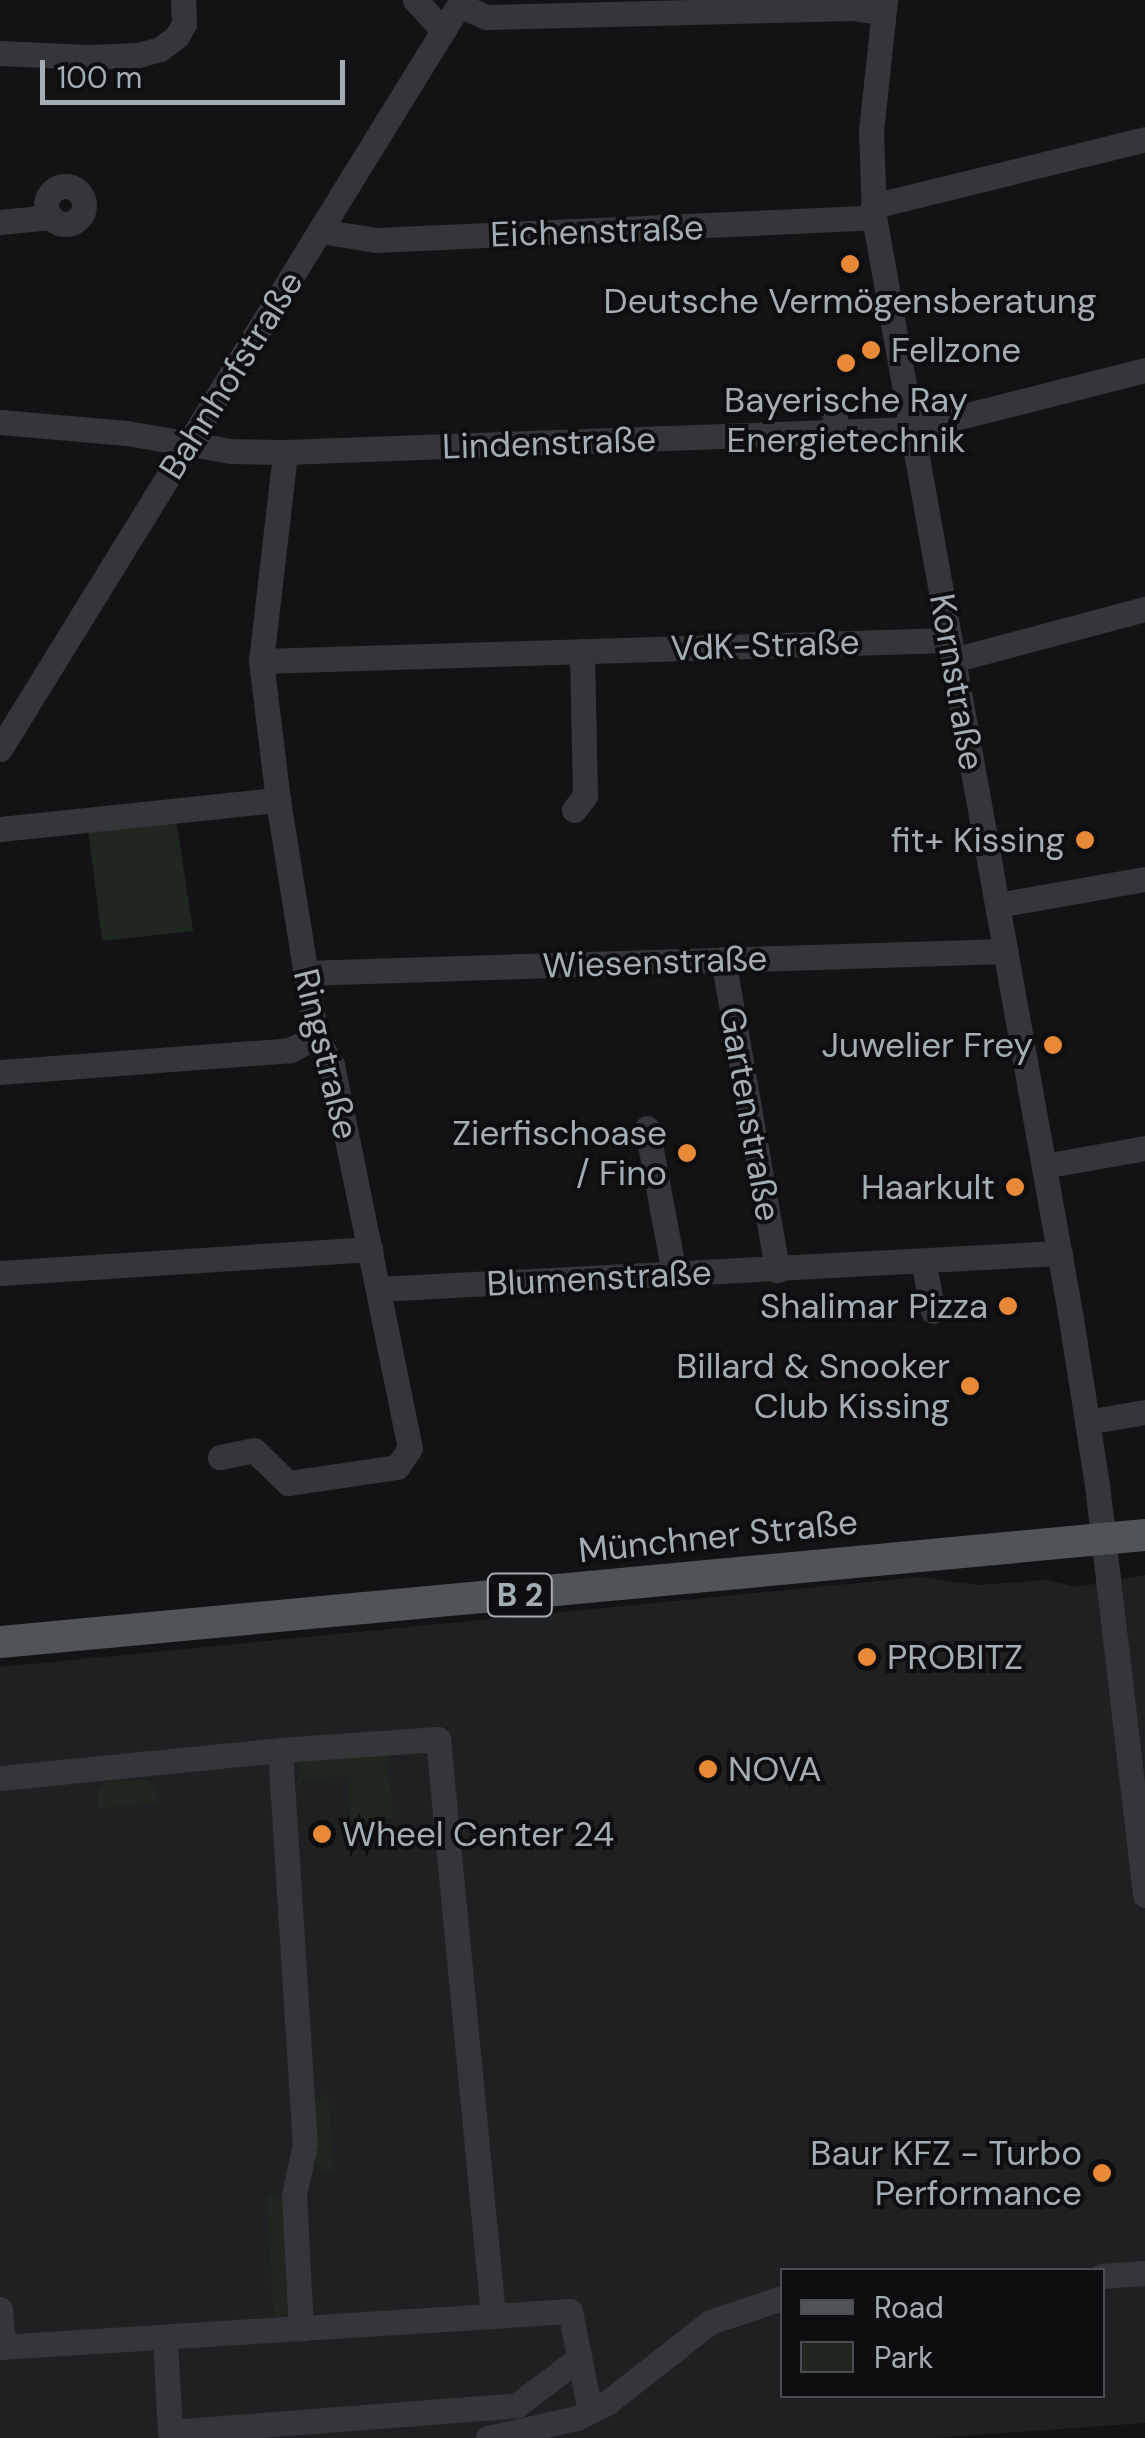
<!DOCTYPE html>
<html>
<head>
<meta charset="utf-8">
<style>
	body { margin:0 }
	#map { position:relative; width:1145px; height:2438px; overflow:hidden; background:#131315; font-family:"DM Sans",sans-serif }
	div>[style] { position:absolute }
	.built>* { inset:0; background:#1f2022 }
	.green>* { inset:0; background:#202720 }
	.minor>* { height:25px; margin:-12.5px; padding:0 12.5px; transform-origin:12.5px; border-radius:12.5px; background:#343639 }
	.minor>.ring { margin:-12.5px; padding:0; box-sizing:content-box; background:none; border:25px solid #343639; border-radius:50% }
	.major>* { height:32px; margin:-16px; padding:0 16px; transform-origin:16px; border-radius:16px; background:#505458 }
	.dots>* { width:28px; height:28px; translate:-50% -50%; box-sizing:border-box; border:5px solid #0e0e10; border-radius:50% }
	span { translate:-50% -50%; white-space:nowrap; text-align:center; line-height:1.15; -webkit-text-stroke:8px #0e0e10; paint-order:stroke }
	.shield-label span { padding:2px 8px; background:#0e0e10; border:2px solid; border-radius:8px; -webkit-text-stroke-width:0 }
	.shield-label { font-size:32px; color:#a5adb4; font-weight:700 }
	.street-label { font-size:35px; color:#a5adb4 }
	.poi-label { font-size:35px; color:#a5adb4 }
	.left { translate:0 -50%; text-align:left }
	.right { translate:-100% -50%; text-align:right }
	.legend { position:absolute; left:780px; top:2268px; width:325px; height:130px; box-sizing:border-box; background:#0e0e10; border:2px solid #4a4e52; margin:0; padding:12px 18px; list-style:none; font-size:30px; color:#a5adb4 }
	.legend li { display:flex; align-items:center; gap:20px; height:50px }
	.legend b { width:50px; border:2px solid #4a4e52 }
	.scale { position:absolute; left:40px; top:60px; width:305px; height:45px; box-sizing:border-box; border:5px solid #a5adb4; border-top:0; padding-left:12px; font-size:30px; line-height:35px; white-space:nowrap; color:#a5adb4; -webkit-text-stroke:8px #0e0e10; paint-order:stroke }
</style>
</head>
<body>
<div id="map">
	<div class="built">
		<i style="clip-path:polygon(evenodd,1145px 1575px,1145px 2423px,936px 2438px,0 2438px,0 1667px,919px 1577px,977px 1585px,1045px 1580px,1077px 1587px,1145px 1575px,782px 2270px,1102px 2270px,1102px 2396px,782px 2396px,782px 2270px)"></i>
	</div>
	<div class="green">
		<i style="clip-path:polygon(175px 812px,193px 931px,102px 941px,87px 821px)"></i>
		<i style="clip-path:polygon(386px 1753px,394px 1818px,350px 1821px,347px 1776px,302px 1779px,297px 1787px,302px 1761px)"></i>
		<i style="clip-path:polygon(148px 1780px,156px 1787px,158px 1803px,98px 1808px,98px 1792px,105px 1783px)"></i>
		<i style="clip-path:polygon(328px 2095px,334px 2173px,320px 2169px,315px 2159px,312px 2111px,316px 2101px)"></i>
		<i style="clip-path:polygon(266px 2195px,278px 2195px,285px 2203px,288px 2313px,274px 2317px)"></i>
	</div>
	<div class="minor">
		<i style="left:415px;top:0;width:41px;rotate:47deg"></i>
		<i style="left:885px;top:0;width:131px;rotate:96.1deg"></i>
		<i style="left:871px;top:130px;width:87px;rotate:88deg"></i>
		<i style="left:874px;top:217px;width:1119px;rotate:79.86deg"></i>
		<i style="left:1071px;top:1319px;width:168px;rotate:81.1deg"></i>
		<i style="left:1097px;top:1485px;width:413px;rotate:83.3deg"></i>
		<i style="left:459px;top:5px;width:30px;rotate:24deg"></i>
		<i style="left:486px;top:17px;width:367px;rotate:-1.4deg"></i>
		<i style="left:853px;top:8px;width:29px;rotate:8deg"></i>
		<i style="left:0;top:53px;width:88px;rotate:2.6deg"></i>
		<i style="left:88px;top:57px;width:50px;rotate:-2.3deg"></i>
		<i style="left:138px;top:55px;width:23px;rotate:-15deg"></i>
		<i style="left:160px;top:49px;width:21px;rotate:-37deg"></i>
		<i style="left:177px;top:36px;width:14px;rotate:-60deg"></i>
		<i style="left:184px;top:24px;width:24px;rotate:-92deg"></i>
		<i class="ring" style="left:46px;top:186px;width:13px;height:13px"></i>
		<i style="left:873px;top:206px;width:280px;rotate:-13.8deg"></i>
		<i style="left:0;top:222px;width:51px;rotate:-5.6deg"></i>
		<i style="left:320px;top:231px;width:57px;rotate:9.1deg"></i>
		<i style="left:376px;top:240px;width:499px;rotate:-2.6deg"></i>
		<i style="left:833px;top:405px;width:27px;rotate:82deg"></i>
		<i style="left:0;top:422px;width:127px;rotate:5deg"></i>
		<i style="left:127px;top:433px;width:105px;rotate:9.9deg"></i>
		<i style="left:230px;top:451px;width:55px;rotate:1deg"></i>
		<i style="left:285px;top:452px;width:627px;rotate:-2.1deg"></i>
		<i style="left:912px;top:429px;width:240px;rotate:-14.2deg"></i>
		<i style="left:953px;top:660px;width:199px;rotate:-14.9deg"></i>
		<i style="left:261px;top:661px;width:688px;rotate:-1.75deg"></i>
		<i style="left:0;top:749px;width:880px;rotate:-58.33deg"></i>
		<i style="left:278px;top:800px;width:140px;rotate:-97deg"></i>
		<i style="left:261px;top:661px;width:210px;rotate:-83.4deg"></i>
		<i style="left:574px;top:810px;width:18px;rotate:-52deg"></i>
		<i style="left:585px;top:796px;width:145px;rotate:-91.2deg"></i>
		<i style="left:0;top:829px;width:280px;rotate:-6deg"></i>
		<i style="left:278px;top:800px;width:240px;rotate:80.9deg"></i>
		<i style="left:316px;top:1037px;width:32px;rotate:60deg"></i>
		<i style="left:332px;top:1065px;width:391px;rotate:78.5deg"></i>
		<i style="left:410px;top:1448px;width:23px;rotate:124deg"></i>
		<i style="left:397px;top:1467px;width:110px;rotate:171.6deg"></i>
		<i style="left:288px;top:1483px;width:47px;rotate:-135.9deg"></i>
		<i style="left:254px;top:1450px;width:35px;rotate:168deg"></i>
		<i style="left:997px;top:905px;width:150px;rotate:-10deg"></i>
		<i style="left:723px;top:959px;width:316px;rotate:80.1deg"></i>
		<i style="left:304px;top:973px;width:702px;rotate:-1.8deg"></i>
		<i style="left:0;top:1072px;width:291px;rotate:-4.3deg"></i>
		<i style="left:290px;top:1050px;width:29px;rotate:-27deg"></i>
		<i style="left:647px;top:1128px;width:147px;rotate:79.5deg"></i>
		<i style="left:1044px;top:1166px;width:103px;rotate:-10.1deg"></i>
		<i style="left:923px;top:1261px;width:51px;rotate:78.7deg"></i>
		<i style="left:0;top:1273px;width:371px;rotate:-3.7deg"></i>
		<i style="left:379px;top:1289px;width:682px;rotate:-3.03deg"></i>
		<i style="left:1087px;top:1422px;width:59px;rotate:-9.8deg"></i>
		<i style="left:280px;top:1750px;width:158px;rotate:-4deg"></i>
		<i style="left:438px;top:1739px;width:580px;rotate:84.55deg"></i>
		<i style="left:0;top:1778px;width:281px;rotate:-5.7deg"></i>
		<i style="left:280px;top:1750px;width:395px;rotate:86.4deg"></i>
		<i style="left:305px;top:2144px;width:52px;rotate:102.2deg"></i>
		<i style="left:294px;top:2195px;width:134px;rotate:87deg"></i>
		<i style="left:1102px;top:2276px;width:43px;rotate:-4deg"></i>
		<i style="left:0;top:2309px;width:38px;rotate:85deg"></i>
		<i style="left:165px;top:2339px;width:93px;rotate:86.9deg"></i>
		<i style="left:170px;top:2432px;width:348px;rotate:-4.4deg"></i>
		<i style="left:517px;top:2405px;width:76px;rotate:-37deg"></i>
		<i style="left:0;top:2347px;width:571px;rotate:-3.61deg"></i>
		<i style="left:570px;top:2311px;width:102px;rotate:78.7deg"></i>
		<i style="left:488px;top:2438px;width:91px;rotate:-12.7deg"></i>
		<i style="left:577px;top:2418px;width:35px;rotate:-27deg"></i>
		<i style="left:608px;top:2402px;width:130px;rotate:-38.1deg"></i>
		<i style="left:710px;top:2322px;width:76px;rotate:-18.4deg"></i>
	</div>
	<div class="major">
		<i style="left:0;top:1642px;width:1150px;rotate:-5.34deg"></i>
	</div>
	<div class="dots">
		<i style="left:850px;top:264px;background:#e88937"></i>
		<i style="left:871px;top:350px;background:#e88937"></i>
		<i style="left:846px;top:363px;background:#e88937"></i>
		<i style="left:1085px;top:840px;background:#e88937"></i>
		<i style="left:1053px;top:1045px;background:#e88937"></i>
		<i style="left:687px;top:1153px;background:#e88937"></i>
		<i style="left:1015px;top:1187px;background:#e88937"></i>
		<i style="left:1008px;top:1306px;background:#e88937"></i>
		<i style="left:970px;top:1386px;background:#e88937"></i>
		<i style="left:867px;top:1657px;background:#e88937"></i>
		<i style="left:708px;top:1769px;background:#e88937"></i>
		<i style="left:322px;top:1834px;background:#e88937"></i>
		<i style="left:1102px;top:2173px;background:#e88937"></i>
	</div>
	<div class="shield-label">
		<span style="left:520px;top:1595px">B 2</span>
	</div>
	<div class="street-label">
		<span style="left:597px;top:231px;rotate:-2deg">Eichenstraße</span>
		<span style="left:231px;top:375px;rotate:-58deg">Bahnhofstraße</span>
		<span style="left:549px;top:443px;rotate:-2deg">Lindenstraße</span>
		<span style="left:765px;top:645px;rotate:-2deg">VdK-Straße</span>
		<span style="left:957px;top:682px;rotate:80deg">Kornstraße</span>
		<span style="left:655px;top:962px;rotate:-2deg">Wiesenstraße</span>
		<span style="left:326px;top:1054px;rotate:76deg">Ringstraße</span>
		<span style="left:750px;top:1114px;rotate:80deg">Gartenstraße</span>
		<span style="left:599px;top:1278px;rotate:-3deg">Blumenstraße</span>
		<span style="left:718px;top:1536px;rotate:-6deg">Münchner Straße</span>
	</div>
	<div class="poi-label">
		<span style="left:850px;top:301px">Deutsche Vermögensberatung</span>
		<span class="left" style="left:891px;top:350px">Fellzone</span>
		<span style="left:846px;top:420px">Bayerische Ray<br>Energietechnik</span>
		<span class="right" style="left:1065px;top:840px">fit+ Kissing</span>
		<span class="right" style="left:1033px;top:1045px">Juwelier Frey</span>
		<span class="right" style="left:667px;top:1153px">Zierfischoase<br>/ Fino</span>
		<span class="right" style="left:995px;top:1187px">Haarkult</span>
		<span class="right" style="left:988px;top:1306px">Shalimar Pizza</span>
		<span class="right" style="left:950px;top:1386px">Billard &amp; Snooker<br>Club Kissing</span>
		<span class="left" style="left:887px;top:1657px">PROBITZ</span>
		<span class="left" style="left:728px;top:1769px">NOVA</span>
		<span class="left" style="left:342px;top:1834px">Wheel Center 24</span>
		<span class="right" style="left:1082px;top:2173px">Baur KFZ - Turbo<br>Performance</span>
	</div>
	<ul class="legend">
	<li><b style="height:12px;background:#505458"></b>Road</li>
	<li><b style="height:28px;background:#202720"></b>Park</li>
	</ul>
	<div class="scale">100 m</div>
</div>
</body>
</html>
